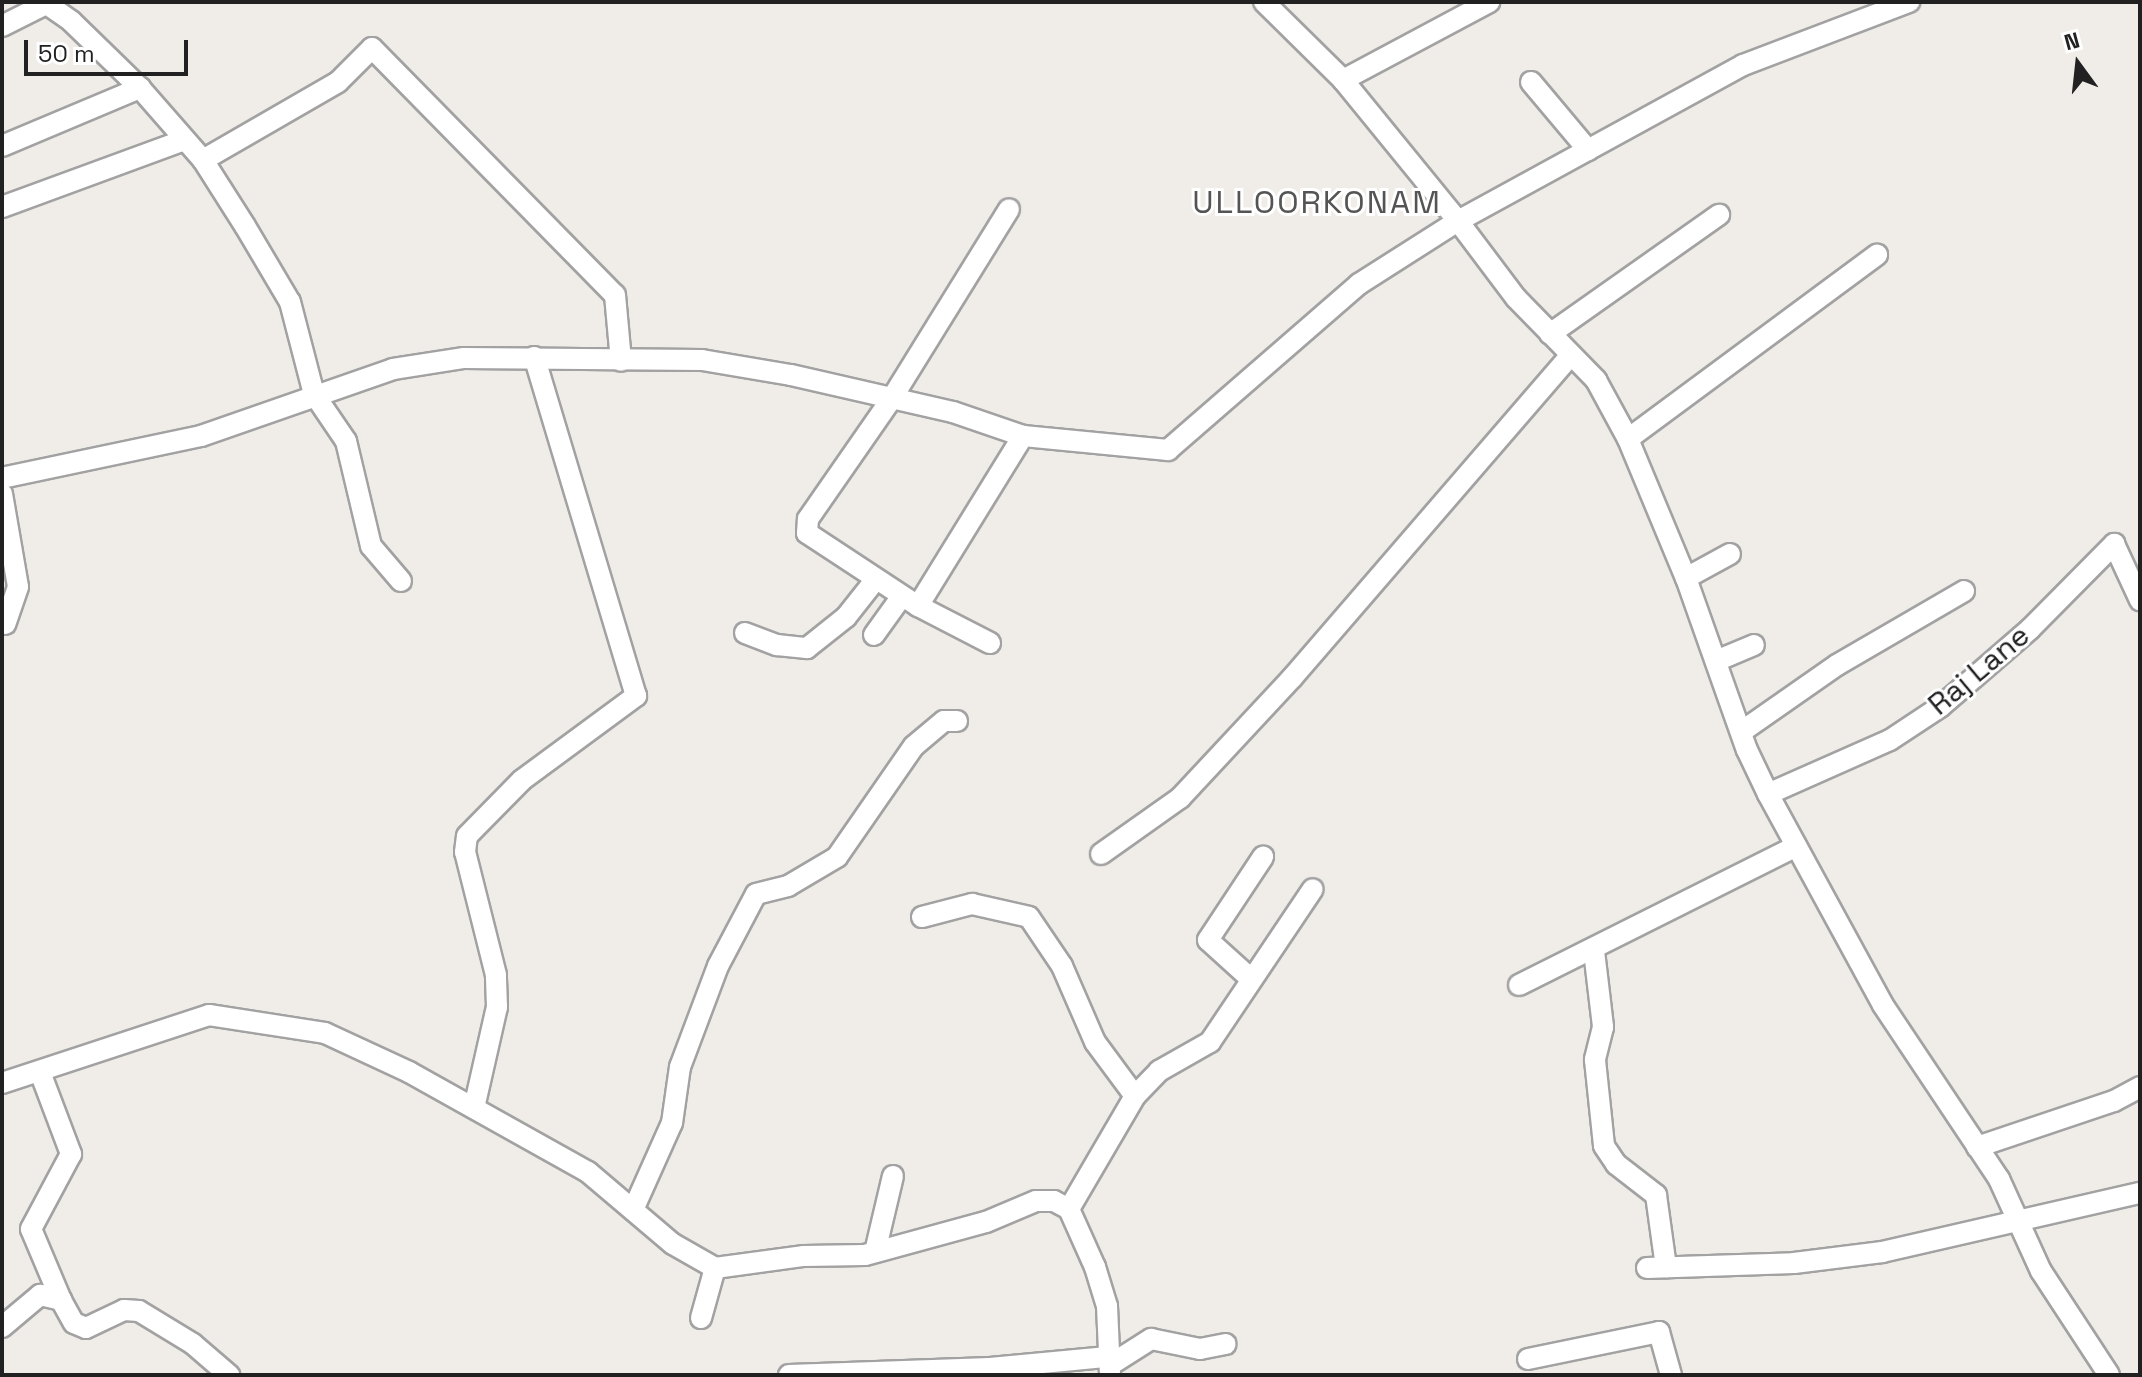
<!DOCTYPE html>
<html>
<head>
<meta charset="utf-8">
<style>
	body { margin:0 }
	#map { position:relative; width:2142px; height:1377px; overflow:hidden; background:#f0ede8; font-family:"Space Grotesk",sans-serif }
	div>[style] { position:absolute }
	.roads { filter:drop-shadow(2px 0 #a2a2a2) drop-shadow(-2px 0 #a2a2a2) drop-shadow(0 2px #a2a2a2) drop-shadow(0 -2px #a2a2a2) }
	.street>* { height:20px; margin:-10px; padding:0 10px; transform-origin:10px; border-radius:10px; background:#fff }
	span { translate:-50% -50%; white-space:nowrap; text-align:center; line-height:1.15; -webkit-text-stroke:6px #fff; paint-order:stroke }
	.street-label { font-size:30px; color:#212121 }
	.neighbourhood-label { font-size:32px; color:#545454; letter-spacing:2px }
	.frame { position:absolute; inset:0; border:4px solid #212121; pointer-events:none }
	.north { position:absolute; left:2038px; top:24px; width:80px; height:80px; -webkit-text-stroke:6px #fff; paint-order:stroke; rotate:345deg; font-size:22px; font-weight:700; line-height:32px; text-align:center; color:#212121 }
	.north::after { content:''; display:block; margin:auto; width:28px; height:36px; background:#212121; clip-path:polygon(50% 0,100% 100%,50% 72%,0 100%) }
	.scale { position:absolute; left:24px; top:40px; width:164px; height:36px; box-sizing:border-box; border:4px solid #212121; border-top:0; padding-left:10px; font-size:24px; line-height:28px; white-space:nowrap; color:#212121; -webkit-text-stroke:6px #fff; paint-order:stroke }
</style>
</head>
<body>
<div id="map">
	<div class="roads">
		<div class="street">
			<i style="left:44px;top:2px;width:33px;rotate:35deg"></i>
			<i style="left:71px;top:21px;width:96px;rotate:44.2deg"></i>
			<i style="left:140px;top:88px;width:96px;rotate:48.8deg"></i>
			<i style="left:203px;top:160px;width:78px;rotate:57.5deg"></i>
			<i style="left:245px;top:226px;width:88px;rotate:59.4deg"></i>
			<i style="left:290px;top:302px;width:95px;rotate:75.4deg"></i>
			<i style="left:314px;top:394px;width:57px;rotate:55.8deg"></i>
			<i style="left:346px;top:441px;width:108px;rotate:76.6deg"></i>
			<i style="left:371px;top:546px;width:46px;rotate:49.4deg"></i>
			<i style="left:1264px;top:2px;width:111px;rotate:44.6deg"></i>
			<i style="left:1343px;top:80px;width:182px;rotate:50.8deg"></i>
			<i style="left:1458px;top:221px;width:325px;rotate:-28.7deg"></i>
			<i style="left:1743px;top:65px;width:178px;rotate:-20.8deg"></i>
			<i style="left:2px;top:26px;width:49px;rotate:-26.6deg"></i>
			<i style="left:1343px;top:80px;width:166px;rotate:-28.1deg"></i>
			<i style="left:1531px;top:82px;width:89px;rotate:50deg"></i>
			<i style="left:2px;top:146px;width:150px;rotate:-22.8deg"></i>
			<i style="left:203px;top:160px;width:156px;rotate:-30deg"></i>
			<i style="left:338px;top:82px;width:48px;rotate:-45deg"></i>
			<i style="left:372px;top:48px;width:346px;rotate:45.5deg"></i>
			<i style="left:615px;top:295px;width:66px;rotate:84.8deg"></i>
			<i style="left:2px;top:207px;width:194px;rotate:-20.2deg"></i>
			<i style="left:1550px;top:334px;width:207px;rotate:-35.2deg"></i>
			<i style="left:1628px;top:439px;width:310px;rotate:-36.5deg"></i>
			<i style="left:2px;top:478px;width:203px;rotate:-11.9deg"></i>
			<i style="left:201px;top:436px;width:203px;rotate:-19.2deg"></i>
			<i style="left:393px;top:369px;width:72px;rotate:-8.8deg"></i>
			<i style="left:464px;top:358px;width:238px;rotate:0.5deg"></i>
			<i style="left:702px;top:360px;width:90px;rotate:9.6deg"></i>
			<i style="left:791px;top:375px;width:166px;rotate:12.9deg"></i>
			<i style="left:953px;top:412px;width:74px;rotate:18.9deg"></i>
			<i style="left:1023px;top:436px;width:146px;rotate:5.5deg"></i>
			<i style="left:1168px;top:450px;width:253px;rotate:-41deg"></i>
			<i style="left:1359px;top:284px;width:117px;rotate:-32.5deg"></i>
			<i style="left:1458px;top:221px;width:96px;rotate:53deg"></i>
			<i style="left:1516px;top:298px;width:115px;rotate:45.7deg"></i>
			<i style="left:1596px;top:380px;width:67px;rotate:61.5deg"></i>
			<i style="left:1628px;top:439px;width:151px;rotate:67.4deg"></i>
			<i style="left:1686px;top:578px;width:182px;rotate:70.5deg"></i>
			<i style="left:1747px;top:750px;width:49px;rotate:64.5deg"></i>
			<i style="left:1768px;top:794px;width:240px;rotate:61.4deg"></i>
			<i style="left:1883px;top:1005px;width:209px;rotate:56.3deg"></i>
			<i style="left:1999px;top:1179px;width:101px;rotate:65.5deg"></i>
			<i style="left:2041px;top:1271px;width:124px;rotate:56.8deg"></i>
			<i style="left:2px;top:494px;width:94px;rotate:80.2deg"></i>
			<i style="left:18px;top:587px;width:39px;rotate:109deg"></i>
			<i style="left:1686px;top:578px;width:50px;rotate:-28.6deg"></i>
			<i style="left:918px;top:606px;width:200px;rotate:-58.3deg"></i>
			<i style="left:745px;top:633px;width:34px;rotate:21deg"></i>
			<i style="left:777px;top:645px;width:30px;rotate:6deg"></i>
			<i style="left:807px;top:648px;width:50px;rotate:-38.5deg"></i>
			<i style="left:846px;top:617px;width:48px;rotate:-51.7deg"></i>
			<i style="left:874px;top:635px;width:48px;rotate:-54.3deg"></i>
			<i style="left:990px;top:643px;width:81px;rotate:-152.8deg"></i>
			<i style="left:918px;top:606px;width:133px;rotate:-146.7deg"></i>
			<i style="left:807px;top:533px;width:14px;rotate:-86deg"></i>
			<i style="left:808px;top:519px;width:147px;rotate:-55.2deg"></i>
			<i style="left:892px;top:398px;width:222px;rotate:-58.2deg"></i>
			<i style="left:1716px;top:661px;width:41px;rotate:-22.8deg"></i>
			<i style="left:1741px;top:732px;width:117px;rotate:-34.9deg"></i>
			<i style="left:1837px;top:665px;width:147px;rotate:-30.2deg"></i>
			<i style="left:1768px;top:794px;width:133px;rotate:-23.9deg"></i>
			<i style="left:1890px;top:740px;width:60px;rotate:-33.4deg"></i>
			<i style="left:1940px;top:707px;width:119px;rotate:-40.9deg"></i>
			<i style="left:2030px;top:629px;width:120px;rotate:-45.3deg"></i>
			<i style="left:2114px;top:544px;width:62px;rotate:65.1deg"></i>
			<i style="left:1101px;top:854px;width:97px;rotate:-35.3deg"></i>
			<i style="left:1180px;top:798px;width:164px;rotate:-47deg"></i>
			<i style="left:1292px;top:678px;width:427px;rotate:-49.2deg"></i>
			<i style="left:922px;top:917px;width:52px;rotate:-14.6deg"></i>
			<i style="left:972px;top:904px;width:58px;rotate:12.8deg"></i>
			<i style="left:1029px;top:917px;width:59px;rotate:56deg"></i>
			<i style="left:1062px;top:966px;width:83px;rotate:66.5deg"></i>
			<i style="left:1095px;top:1042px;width:67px;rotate:53.5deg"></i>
			<i style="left:1594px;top:951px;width:77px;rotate:83.2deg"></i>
			<i style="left:1603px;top:1027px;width:34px;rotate:104deg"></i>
			<i style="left:1595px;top:1060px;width:86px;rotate:84deg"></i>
			<i style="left:1604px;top:1146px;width:22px;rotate:56deg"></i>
			<i style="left:1616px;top:1164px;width:51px;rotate:37.8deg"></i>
			<i style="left:1656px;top:1195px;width:73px;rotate:82.1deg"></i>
			<i style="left:1251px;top:979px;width:58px;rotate:-137.8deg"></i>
			<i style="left:1208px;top:940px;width:100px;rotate:-56.5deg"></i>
			<i style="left:1519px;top:985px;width:310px;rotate:-26.6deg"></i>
			<i style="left:40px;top:1072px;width:88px;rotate:69.3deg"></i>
			<i style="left:71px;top:1154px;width:85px;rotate:118.1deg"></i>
			<i style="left:31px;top:1229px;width:77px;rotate:67.1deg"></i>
			<i style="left:2px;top:1083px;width:218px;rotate:-18.2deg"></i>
			<i style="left:209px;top:1015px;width:117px;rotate:8.8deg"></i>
			<i style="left:325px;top:1033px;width:93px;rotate:24.9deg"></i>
			<i style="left:409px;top:1072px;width:205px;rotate:29.2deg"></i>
			<i style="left:588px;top:1172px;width:111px;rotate:40.3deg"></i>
			<i style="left:673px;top:1244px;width:48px;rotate:29.7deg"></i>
			<i style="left:715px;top:1268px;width:90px;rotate:-7.7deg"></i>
			<i style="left:804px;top:1256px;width:61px;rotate:-0.9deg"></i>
			<i style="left:865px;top:1255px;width:125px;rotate:-15.3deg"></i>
			<i style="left:986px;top:1222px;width:54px;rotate:-22.8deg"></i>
			<i style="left:1036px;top:1201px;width:18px"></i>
			<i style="left:1054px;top:1201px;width:17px;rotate:28deg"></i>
			<i style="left:1069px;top:1209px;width:64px;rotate:65.9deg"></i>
			<i style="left:1095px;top:1267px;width:41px;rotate:72.9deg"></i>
			<i style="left:1107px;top:1306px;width:69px;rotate:87.5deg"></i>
			<i style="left:474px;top:1108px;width:104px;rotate:-77.2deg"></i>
			<i style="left:497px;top:1007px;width:32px;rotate:-92deg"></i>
			<i style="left:496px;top:975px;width:127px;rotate:-104.1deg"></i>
			<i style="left:465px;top:852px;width:16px;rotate:-83deg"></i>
			<i style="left:467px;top:836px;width:78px;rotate:-45.5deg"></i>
			<i style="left:522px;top:780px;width:142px;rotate:-36.4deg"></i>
			<i style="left:636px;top:696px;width:354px;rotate:-106.7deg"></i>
			<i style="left:1977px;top:1147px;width:145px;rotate:-18.6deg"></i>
			<i style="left:2114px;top:1101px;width:30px;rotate:-28deg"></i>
			<i style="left:1069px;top:1209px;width:131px;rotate:-59.7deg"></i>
			<i style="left:1135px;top:1096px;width:35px;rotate:-46deg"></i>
			<i style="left:1159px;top:1071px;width:59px;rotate:-29.6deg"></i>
			<i style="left:1210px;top:1042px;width:184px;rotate:-56.1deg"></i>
			<i style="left:633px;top:1210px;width:95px;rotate:-65.9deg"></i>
			<i style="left:672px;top:1123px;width:57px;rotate:-81.9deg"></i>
			<i style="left:680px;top:1067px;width:108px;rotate:-69.4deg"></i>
			<i style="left:718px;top:966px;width:81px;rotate:-62.2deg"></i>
			<i style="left:756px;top:894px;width:33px;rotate:-14deg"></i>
			<i style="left:788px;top:886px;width:57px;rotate:-30.6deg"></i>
			<i style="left:837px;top:857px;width:135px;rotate:-55.3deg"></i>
			<i style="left:914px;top:746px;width:39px;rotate:-40deg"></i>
			<i style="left:944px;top:721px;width:13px"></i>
			<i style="left:875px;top:1252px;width:78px;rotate:-76.7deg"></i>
			<i style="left:1647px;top:1268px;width:147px;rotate:-1.9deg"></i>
			<i style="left:1794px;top:1263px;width:89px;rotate:-7.1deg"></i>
			<i style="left:1882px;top:1252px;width:265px;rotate:-12.9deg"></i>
			<i style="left:701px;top:1318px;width:52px;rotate:-74.4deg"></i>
			<i style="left:2px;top:1327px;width:50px;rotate:-40.1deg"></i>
			<i style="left:40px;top:1295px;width:22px;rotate:13deg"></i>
			<i style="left:61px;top:1300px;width:26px;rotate:61deg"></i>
			<i style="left:74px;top:1323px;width:13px;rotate:23deg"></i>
			<i style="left:86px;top:1328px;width:42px;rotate:-25.3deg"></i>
			<i style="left:124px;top:1310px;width:15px;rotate:4deg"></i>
			<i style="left:139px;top:1311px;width:63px;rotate:31.4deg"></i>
			<i style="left:193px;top:1344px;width:48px;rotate:40.7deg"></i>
			<i style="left:1528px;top:1359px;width:134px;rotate:-11.6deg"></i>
			<i style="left:1659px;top:1332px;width:45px;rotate:74.4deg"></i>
			<i style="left:1110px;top:1365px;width:49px;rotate:-32.4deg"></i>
			<i style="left:1151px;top:1339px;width:50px;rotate:11.5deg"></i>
			<i style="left:1200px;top:1349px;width:26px;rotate:-11deg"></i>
			<i style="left:789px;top:1375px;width:201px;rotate:-2deg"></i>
			<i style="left:990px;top:1368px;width:118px;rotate:-5.4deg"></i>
		</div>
	</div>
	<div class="street-label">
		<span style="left:1979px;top:670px;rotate:-40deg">Raj Lane</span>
	</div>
	<div class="neighbourhood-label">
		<span style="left:1317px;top:202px">ULLOORKONAM</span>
	</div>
	<div class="frame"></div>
	<div class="north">N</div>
	<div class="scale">50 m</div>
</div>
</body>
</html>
